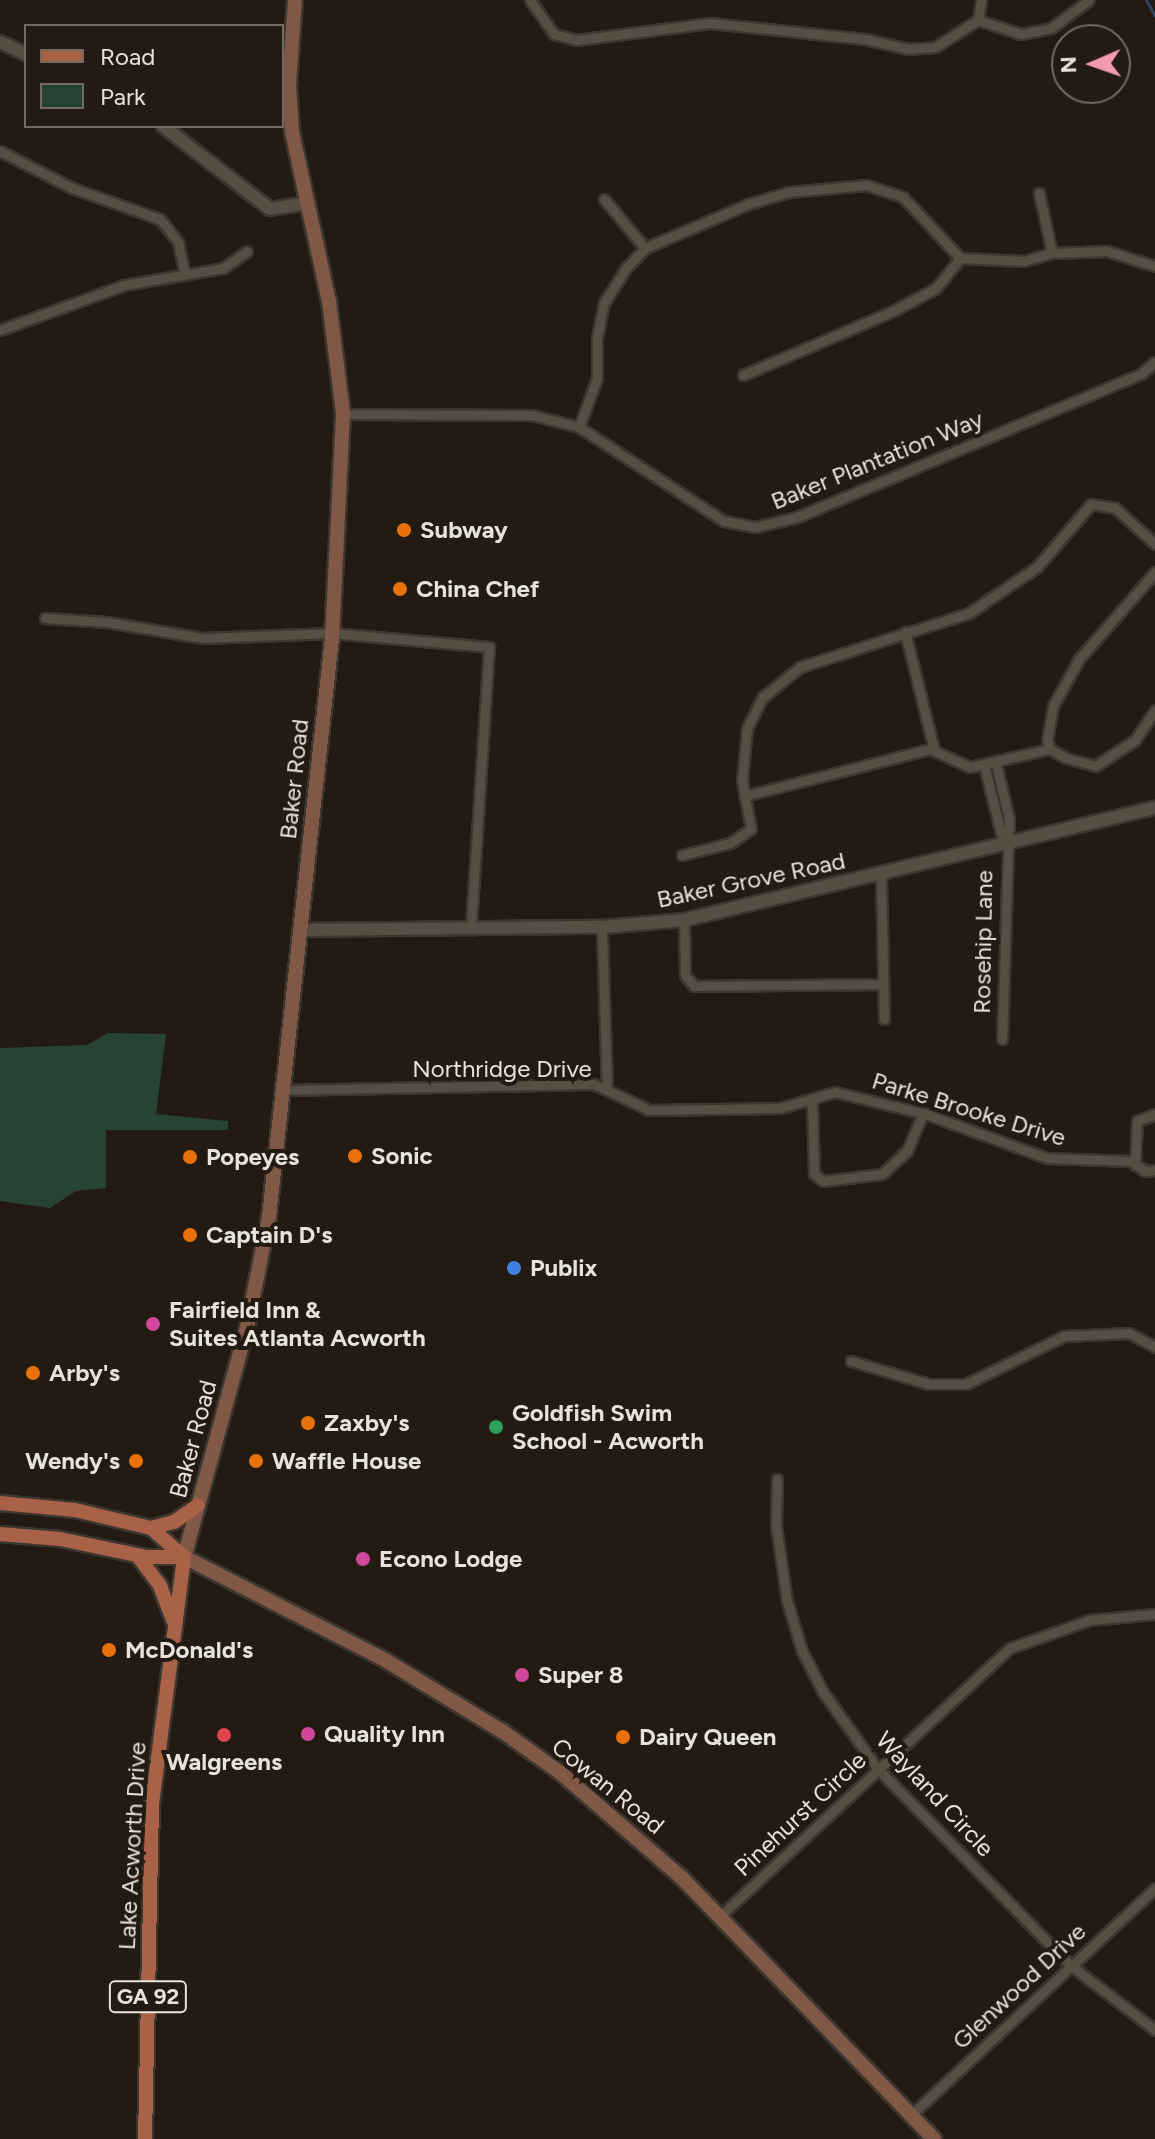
<!DOCTYPE html>
<html>
<head>
<meta charset="utf-8">
<style>
	body { margin:0 }
	#map { position:relative; width:1155px; height:2139px; overflow:hidden; background:#231b12; font-family:Figtree,sans-serif }
	div>[style] { position:absolute }
	.green>* { inset:0; background:#274333 }
	.stream>* { height:3px; margin:-1.5px; padding:0 1.5px; transform-origin:1.5px; border-radius:1.5px; background:#2d4561 }
	.roads { filter:drop-shadow(2px 0 #3c3631) drop-shadow(-2px 0 #3c3631) drop-shadow(0 2px #3c3631) drop-shadow(0 -2px #3c3631) }
	.minor>* { height:9px; margin:-4.5px; padding:0 4.5px; transform-origin:4.5px; border-radius:4.5px; background:#564e43 }
	.tertiary>* { height:12px; margin:-6px; padding:0 6px; transform-origin:6px; border-radius:6px; background:#564e43 }
	.secondary>* { height:14px; margin:-7px; padding:0 7px; transform-origin:7px; border-radius:7px; background:#805845 }
	.primary>* { height:14px; margin:-7px; padding:0 7px; transform-origin:7px; border-radius:7px; background:#a96248 }
	.dots>* { width:22px; height:22px; translate:-50% -50%; box-sizing:border-box; border:4px solid #231b12; border-radius:50% }
	span { translate:-50% -50%; white-space:nowrap; text-align:center; line-height:1.15; -webkit-text-stroke:8px #231b12; paint-order:stroke }
	.shield-label span { padding:2px 6px; background:#231b12; border:2px solid; border-radius:6px; -webkit-text-stroke-width:0 }
	.shield-label { font-size:22px; color:#e7e2dc; font-weight:700 }
	.street-label { font-size:24px; color:#e7e2dc }
	.poi-label { font-size:24px; color:#e7e2dc; font-weight:700 }
	.left { translate:0 -50%; text-align:left }
	.right { translate:-100% -50%; text-align:right }
	.legend { position:absolute; left:24px; top:24px; width:260px; height:104px; box-sizing:border-box; background:#231b12; border:2px solid #716b63; margin:0; padding:10px 14px; list-style:none; font-size:24px; color:#e7e2dc }
	.legend li { display:flex; align-items:center; gap:16px; height:40px }
	.legend b { width:40px; border:2px solid #716b63 }
	.north { position:absolute; left:1051px; top:24px; width:80px; height:80px; box-sizing:border-box; background:#231b12; border:2px solid #716b63; border-radius:50%; rotate:268deg; font-size:22px; font-weight:700; line-height:32px; text-align:center; color:#e7e2dc }
	.north::after { content:''; display:block; margin:auto; width:28px; height:36px; background:#f29aae; clip-path:polygon(50% 0,100% 100%,50% 72%,0 100%) }
</style>
</head>
<body>
<div id="map">
	<div class="green">
		<i style="clip-path:polygon(108px 1033px,166px 1034px,156px 1114px,228px 1121px,228px 1130px,106px 1130px,106px 1188px,76px 1191px,50px 1208px,0 1201px,0 1048px,87px 1045px)"></i>
	</div>
	<div class="stream">
		<i style="left:1146px;top:0;width:18px;rotate:61deg"></i>
	</div>
	<div class="roads">
		<div class="minor">
			<i style="left:530px;top:0;width:42px;rotate:54.8deg"></i>
			<i style="left:554px;top:34px;width:23px;rotate:15deg"></i>
			<i style="left:576px;top:40px;width:135px;rotate:-7.2deg"></i>
			<i style="left:710px;top:23px;width:156px;rotate:5.9deg"></i>
			<i style="left:865px;top:39px;width:44px;rotate:13.1deg"></i>
			<i style="left:908px;top:49px;width:27px;rotate:-4deg"></i>
			<i style="left:935px;top:47px;width:51px;rotate:-32.1deg"></i>
			<i style="left:978px;top:20px;width:20px;rotate:-81deg"></i>
			<i style="left:978px;top:20px;width:45px;rotate:18deg"></i>
			<i style="left:1021px;top:34px;width:31px;rotate:-11deg"></i>
			<i style="left:1051px;top:28px;width:47px;rotate:-36.4deg"></i>
			<i style="left:0;top:151px;width:81px;rotate:27.2deg"></i>
			<i style="left:72px;top:188px;width:93px;rotate:19.4deg"></i>
			<i style="left:160px;top:219px;width:29px;rotate:52deg"></i>
			<i style="left:178px;top:242px;width:33px;rotate:78deg"></i>
			<i style="left:1039px;top:193px;width:61px;rotate:77.8deg"></i>
			<i style="left:604px;top:199px;width:64px;rotate:50.1deg"></i>
			<i style="left:0;top:330px;width:132px;rotate:-19.9deg"></i>
			<i style="left:124px;top:285px;width:100px;rotate:-9.7deg"></i>
			<i style="left:223px;top:268px;width:29px;rotate:-35deg"></i>
			<i style="left:743px;top:375px;width:163px;rotate:-23.1deg"></i>
			<i style="left:893px;top:311px;width:49px;rotate:-28.1deg"></i>
			<i style="left:936px;top:288px;width:38px;rotate:-51deg"></i>
			<i style="left:343px;top:414px;width:189px;rotate:0.3deg"></i>
			<i style="left:532px;top:415px;width:49px;rotate:14.3deg"></i>
			<i style="left:579px;top:427px;width:173px;rotate:33deg"></i>
			<i style="left:724px;top:521px;width:32px;rotate:11deg"></i>
			<i style="left:755px;top:527px;width:43px;rotate:-13.4deg"></i>
			<i style="left:797px;top:517px;width:373px;rotate:-22.6deg"></i>
			<i style="left:1141px;top:374px;width:18px;rotate:-41deg"></i>
			<i style="left:579px;top:427px;width:52px;rotate:-69.8deg"></i>
			<i style="left:597px;top:378px;width:40px;rotate:-90deg"></i>
			<i style="left:597px;top:338px;width:36px;rotate:-79deg"></i>
			<i style="left:604px;top:303px;width:41px;rotate:-57.8deg"></i>
			<i style="left:626px;top:268px;width:28px;rotate:-46deg"></i>
			<i style="left:645px;top:248px;width:112px;rotate:-23.1deg"></i>
			<i style="left:748px;top:204px;width:43px;rotate:-16.3deg"></i>
			<i style="left:789px;top:192px;width:77px;rotate:-5.2deg"></i>
			<i style="left:866px;top:185px;width:39px;rotate:18deg"></i>
			<i style="left:903px;top:197px;width:83px;rotate:46.9deg"></i>
			<i style="left:960px;top:258px;width:64px;rotate:2.7deg"></i>
			<i style="left:1024px;top:261px;width:29px;rotate:-16deg"></i>
			<i style="left:1052px;top:253px;width:55px;rotate:-2.1deg"></i>
			<i style="left:1107px;top:251px;width:50px;rotate:17.4deg"></i>
			<i style="left:1155px;top:572px;width:116px;rotate:131.1deg"></i>
			<i style="left:1079px;top:659px;width:54px;rotate:119deg"></i>
			<i style="left:1053px;top:706px;width:35px;rotate:100deg"></i>
			<i style="left:1047px;top:740px;width:9px;rotate:72deg"></i>
			<i style="left:1050px;top:749px;width:18px;rotate:29deg"></i>
			<i style="left:1066px;top:758px;width:30px;rotate:15deg"></i>
			<i style="left:1095px;top:766px;width:48px;rotate:-33deg"></i>
			<i style="left:1135px;top:740px;width:36px;rotate:-56deg"></i>
			<i style="left:45px;top:618px;width:62px;rotate:3.7deg"></i>
			<i style="left:107px;top:622px;width:97px;rotate:9.5deg"></i>
			<i style="left:203px;top:638px;width:129px;rotate:-2.2deg"></i>
			<i style="left:332px;top:633px;width:158px;rotate:5.1deg"></i>
			<i style="left:489px;top:647px;width:283px;rotate:93.7deg"></i>
			<i style="left:905px;top:632px;width:121px;rotate:76.1deg"></i>
			<i style="left:996px;top:764px;width:57px;rotate:76.7deg"></i>
			<i style="left:1009px;top:819px;width:220px;rotate:91.8deg"></i>
			<i style="left:984px;top:765px;width:78px;rotate:76deg"></i>
			<i style="left:744px;top:796px;width:192px;rotate:-14.2deg"></i>
			<i style="left:930px;top:749px;width:44px;rotate:24.2deg"></i>
			<i style="left:970px;top:767px;width:82px;rotate:-12.7deg"></i>
			<i style="left:682px;top:855px;width:49px;rotate:-14deg"></i>
			<i style="left:730px;top:843px;width:25px;rotate:-34deg"></i>
			<i style="left:751px;top:829px;width:50px;rotate:-100.4deg"></i>
			<i style="left:742px;top:780px;width:52px;rotate:-84.5deg"></i>
			<i style="left:747px;top:728px;width:35px;rotate:-63deg"></i>
			<i style="left:763px;top:697px;width:48px;rotate:-39deg"></i>
			<i style="left:800px;top:667px;width:177px;rotate:-17.7deg"></i>
			<i style="left:969px;top:613px;width:82px;rotate:-34.1deg"></i>
			<i style="left:1037px;top:567px;width:83px;rotate:-49.4deg"></i>
			<i style="left:1091px;top:504px;width:24px;rotate:9deg"></i>
			<i style="left:1115px;top:508px;width:54px;rotate:42deg"></i>
			<i style="left:881px;top:874px;width:145px;rotate:88.8deg"></i>
			<i style="left:684px;top:920px;width:55px;rotate:89deg"></i>
			<i style="left:685px;top:975px;width:14px;rotate:51deg"></i>
			<i style="left:694px;top:986px;width:189px;rotate:-0.6deg"></i>
			<i style="left:283px;top:1090px;width:310px;rotate:-1.1deg"></i>
			<i style="left:593px;top:1084px;width:15px;rotate:23deg"></i>
			<i style="left:607px;top:1090px;width:163px;rotate:-91.8deg"></i>
			<i style="left:607px;top:1090px;width:47px;rotate:25.5deg"></i>
			<i style="left:649px;top:1110px;width:131px;rotate:-0.9deg"></i>
			<i style="left:780px;top:1108px;width:57px;rotate:-16.2deg"></i>
			<i style="left:835px;top:1092px;width:94px;rotate:13.6deg"></i>
			<i style="left:926px;top:1114px;width:129px;rotate:20deg"></i>
			<i style="left:1047px;top:1158px;width:84px;rotate:2deg"></i>
			<i style="left:1131px;top:1161px;width:17px;rotate:36deg"></i>
			<i style="left:1145px;top:1171px;width:10px;rotate:-6deg"></i>
			<i style="left:812px;top:1102px;width:72px;rotate:88.4deg"></i>
			<i style="left:814px;top:1174px;width:11px;rotate:38deg"></i>
			<i style="left:823px;top:1181px;width:59px;rotate:-6.8deg"></i>
			<i style="left:882px;top:1174px;width:34px;rotate:-43deg"></i>
			<i style="left:907px;top:1151px;width:41px;rotate:-67.2deg"></i>
			<i style="left:1135px;top:1165px;width:44px;rotate:-87.4deg"></i>
			<i style="left:1137px;top:1121px;width:19px;rotate:-21deg"></i>
			<i style="left:851px;top:1361px;width:81px;rotate:16.4deg"></i>
			<i style="left:929px;top:1384px;width:37px"></i>
			<i style="left:966px;top:1384px;width:109px;rotate:-26.1deg"></i>
			<i style="left:1064px;top:1336px;width:65px;rotate:-2.6deg"></i>
			<i style="left:1129px;top:1333px;width:30px;rotate:28deg"></i>
			<i style="left:777px;top:1479px;width:47px;rotate:91.2deg"></i>
			<i style="left:776px;top:1526px;width:76px;rotate:81.7deg"></i>
			<i style="left:787px;top:1601px;width:52px;rotate:73.3deg"></i>
			<i style="left:802px;top:1651px;width:46px;rotate:62.9deg"></i>
			<i style="left:823px;top:1692px;width:95px;rotate:54.5deg"></i>
			<i style="left:878px;top:1769px;width:274px;rotate:45.6deg"></i>
			<i style="left:1070px;top:1965px;width:107px;rotate:37.4deg"></i>
			<i style="left:719px;top:1917px;width:396px;rotate:-42.8deg"></i>
			<i style="left:1010px;top:1648px;width:84px;rotate:-19.5deg"></i>
			<i style="left:1089px;top:1620px;width:66px;rotate:-5.2deg"></i>
			<i style="left:911px;top:2115px;width:333px;rotate:-42.9deg"></i>
		</div>
		<div class="tertiary">
			<i style="left:0;top:42px;width:29px;rotate:25deg"></i>
			<i style="left:163px;top:126px;width:135px;rotate:37.8deg"></i>
			<i style="left:270px;top:209px;width:36px;rotate:-9deg"></i>
			<i style="left:300px;top:930px;width:302px;rotate:-0.6deg"></i>
			<i style="left:602px;top:927px;width:82px;rotate:-4.9deg"></i>
			<i style="left:684px;top:920px;width:484px;rotate:-13.4deg"></i>
		</div>
		<div class="secondary">
			<i style="left:295px;top:0;width:85px;rotate:94deg"></i>
			<i style="left:289px;top:85px;width:47px;rotate:86.3deg"></i>
			<i style="left:292px;top:132px;width:173px;rotate:77.7deg"></i>
			<i style="left:329px;top:301px;width:114px;rotate:82.9deg"></i>
			<i style="left:343px;top:414px;width:224px;rotate:92.8deg"></i>
			<i style="left:332px;top:638px;width:582px;rotate:96.21deg"></i>
			<i style="left:269px;top:1217px;width:112px;rotate:101.3deg"></i>
			<i style="left:247px;top:1327px;width:238px;rotate:105.3deg"></i>
			<i style="left:184px;top:1557px;width:226px;rotate:27.1deg"></i>
			<i style="left:385px;top:1660px;width:137px;rotate:31.3deg"></i>
			<i style="left:502px;top:1731px;width:74px;rotate:35.6deg"></i>
			<i style="left:562px;top:1774px;width:159px;rotate:40.9deg"></i>
			<i style="left:682px;top:1878px;width:363px;rotate:46deg"></i>
		</div>
		<div class="primary">
			<i style="left:0;top:1503px;width:75px;rotate:5.3deg"></i>
			<i style="left:75px;top:1510px;width:78px;rotate:13.3deg"></i>
			<i style="left:151px;top:1528px;width:44px;rotate:41.3deg"></i>
			<i style="left:151px;top:1528px;width:24px;rotate:-15deg"></i>
			<i style="left:174px;top:1522px;width:29px;rotate:-35deg"></i>
			<i style="left:0;top:1534px;width:60px;rotate:4.8deg"></i>
			<i style="left:60px;top:1539px;width:89px;rotate:11.7deg"></i>
			<i style="left:147px;top:1557px;width:37px"></i>
			<i style="left:137px;top:1555px;width:39px;rotate:53deg"></i>
			<i style="left:160px;top:1586px;width:36px;rotate:69deg"></i>
			<i style="left:145px;top:2139px;width:335px;rotate:-88.8deg"></i>
			<i style="left:152px;top:1804px;width:249px;rotate:-82.6deg"></i>
		</div>
	</div>
	<div class="dots">
		<i style="left:404px;top:530px;background:#e8710a"></i>
		<i style="left:400px;top:589px;background:#e8710a"></i>
		<i style="left:355px;top:1156px;background:#e8710a"></i>
		<i style="left:190px;top:1157px;background:#e8710a"></i>
		<i style="left:190px;top:1235px;background:#e8710a"></i>
		<i style="left:514px;top:1268px;background:#3f7fe0"></i>
		<i style="left:153px;top:1324px;background:#d1479c"></i>
		<i style="left:33px;top:1373px;background:#e8710a"></i>
		<i style="left:308px;top:1423px;background:#e8710a"></i>
		<i style="left:496px;top:1427px;background:#2e9e5b"></i>
		<i style="left:136px;top:1461px;background:#e8710a"></i>
		<i style="left:256px;top:1461px;background:#e8710a"></i>
		<i style="left:363px;top:1559px;background:#d1479c"></i>
		<i style="left:109px;top:1650px;background:#e8710a"></i>
		<i style="left:522px;top:1675px;background:#d1479c"></i>
		<i style="left:308px;top:1734px;background:#d1479c"></i>
		<i style="left:224px;top:1735px;background:#e0444e"></i>
		<i style="left:623px;top:1737px;background:#e8710a"></i>
	</div>
	<div class="shield-label">
		<span style="left:148px;top:1997px">GA 92</span>
	</div>
	<div class="street-label">
		<span style="left:877px;top:460px;rotate:-22deg">Baker Plantation Way</span>
		<span style="left:294px;top:779px;rotate:-84deg">Baker Road</span>
		<span style="left:751px;top:880px;rotate:-12deg">Baker Grove Road</span>
		<span style="left:983px;top:942px;rotate:-89deg">Rosehip Lane</span>
		<span style="left:502px;top:1069px">Northridge Drive</span>
		<span style="left:969px;top:1109px;rotate:17deg">Parke Brooke Drive</span>
		<span style="left:193px;top:1439px;rotate:-75deg">Baker Road</span>
		<span style="left:608px;top:1786px;rotate:39deg">Cowan Road</span>
		<span style="left:935px;top:1794px;rotate:47deg">Wayland Circle</span>
		<span style="left:800px;top:1814px;rotate:-43deg">Pinehurst Circle</span>
		<span style="left:132px;top:1846px;rotate:-87deg">Lake Acworth Drive</span>
		<span style="left:1019px;top:1986px;rotate:-43deg">Glenwood Drive</span>
	</div>
	<div class="poi-label">
		<span class="left" style="left:420px;top:530px">Subway</span>
		<span class="left" style="left:416px;top:589px">China Chef</span>
		<span class="left" style="left:371px;top:1156px">Sonic</span>
		<span class="left" style="left:206px;top:1157px">Popeyes</span>
		<span class="left" style="left:206px;top:1235px">Captain D's</span>
		<span class="left" style="left:530px;top:1268px">Publix</span>
		<span class="left" style="left:169px;top:1324px">Fairfield Inn &amp;<br>Suites Atlanta Acworth</span>
		<span class="left" style="left:49px;top:1373px">Arby's</span>
		<span class="left" style="left:512px;top:1427px">Goldfish Swim<br>School - Acworth</span>
		<span class="left" style="left:324px;top:1423px">Zaxby's</span>
		<span class="right" style="left:120px;top:1461px">Wendy's</span>
		<span class="left" style="left:272px;top:1461px">Waffle House</span>
		<span class="left" style="left:379px;top:1559px">Econo Lodge</span>
		<span class="left" style="left:125px;top:1650px">McDonald's</span>
		<span class="left" style="left:538px;top:1675px">Super 8</span>
		<span class="left" style="left:324px;top:1734px">Quality Inn</span>
		<span class="left" style="left:639px;top:1737px">Dairy Queen</span>
		<span style="left:224px;top:1762px">Walgreens</span>
	</div>
	<ul class="legend">
	<li><b style="height:10px;background:#a96248"></b>Road</li>
	<li><b style="height:22px;background:#274333"></b>Park</li>
	</ul>
	<div class="north">N</div>
</div>
</body>
</html>
